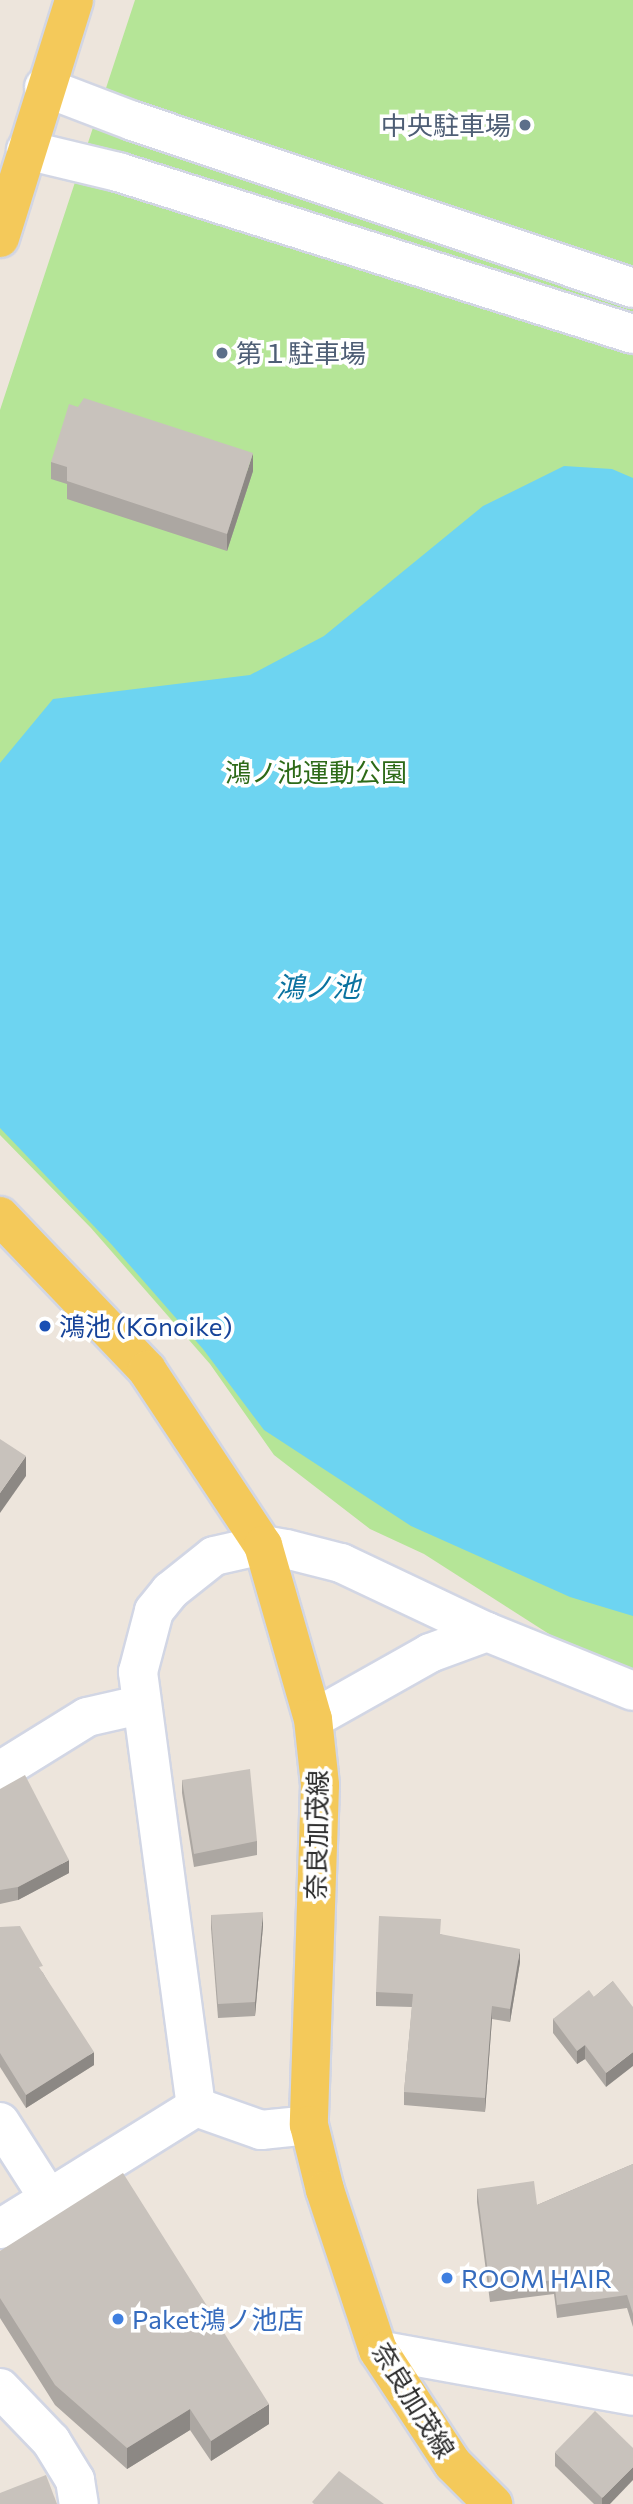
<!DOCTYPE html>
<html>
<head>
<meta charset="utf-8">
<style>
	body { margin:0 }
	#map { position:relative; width:633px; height:2504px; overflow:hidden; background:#ede5dc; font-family:Commissioner,"Noto Sans JP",sans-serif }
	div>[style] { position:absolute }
	.green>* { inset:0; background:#b5e597 }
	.water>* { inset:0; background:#6dd4f1 }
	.roads { filter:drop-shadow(2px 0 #d2d6e4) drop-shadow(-2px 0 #d2d6e4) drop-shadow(0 2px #d2d6e4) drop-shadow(0 -2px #d2d6e4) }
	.minor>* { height:38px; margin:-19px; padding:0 19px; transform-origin:19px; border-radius:19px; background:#fff }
	.primary>* { height:38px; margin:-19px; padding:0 19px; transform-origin:19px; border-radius:19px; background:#f4c95a }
	.wall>* { inset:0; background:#aca7a2 }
	.shaded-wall>* { inset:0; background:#8c8884 }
	.building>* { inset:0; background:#c8c2bc }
	.dots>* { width:19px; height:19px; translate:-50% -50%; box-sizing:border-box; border:4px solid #fff; border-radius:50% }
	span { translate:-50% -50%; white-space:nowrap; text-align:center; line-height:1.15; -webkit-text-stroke:7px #fff; paint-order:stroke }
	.service-label { font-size:26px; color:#4e5e75 }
	.right { translate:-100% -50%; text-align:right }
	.left { translate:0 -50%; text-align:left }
	.park-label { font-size:26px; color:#2d6a18 }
	.transit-label { font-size:26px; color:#164399 }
	.street-label { font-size:26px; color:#2b2b2b }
	.shop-label { font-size:26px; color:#366cbe }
	.water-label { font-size:28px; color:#0a729f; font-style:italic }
</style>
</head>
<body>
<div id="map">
	<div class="green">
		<i style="clip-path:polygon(135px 0,633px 0,633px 1673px,560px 1641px,424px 1554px,370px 1529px,274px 1455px,210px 1364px,91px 1228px,0 1135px,0 410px)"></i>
	</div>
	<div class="water">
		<i style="clip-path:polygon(564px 466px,612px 469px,633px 478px,633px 1616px,570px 1597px,411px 1526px,264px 1430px,203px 1349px,112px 1245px,0 1128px,0 763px,53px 699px,250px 675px,324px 636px,483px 506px)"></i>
	</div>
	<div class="roads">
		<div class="minor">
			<i style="left:44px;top:87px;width:95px;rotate:20.9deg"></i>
			<i style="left:133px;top:121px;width:527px;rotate:18.47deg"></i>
			<i style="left:26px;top:150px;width:95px;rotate:13.4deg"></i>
			<i style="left:118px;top:172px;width:540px;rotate:17.46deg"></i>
			<i style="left:313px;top:1719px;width:134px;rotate:-29.4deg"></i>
			<i style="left:430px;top:1653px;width:61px;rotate:-20.2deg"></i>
			<i style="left:0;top:1771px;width:102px;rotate:-31.8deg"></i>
			<i style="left:87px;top:1717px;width:54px;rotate:-12.8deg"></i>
			<i style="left:196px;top:2107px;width:439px;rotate:-97.6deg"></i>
			<i style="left:138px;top:1672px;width:63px;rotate:-75.3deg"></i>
			<i style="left:154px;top:1611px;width:26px;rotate:-51deg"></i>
			<i style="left:170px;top:1591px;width:56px;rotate:-38.5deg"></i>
			<i style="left:214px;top:1556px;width:50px;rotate:-12.7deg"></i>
			<i style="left:263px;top:1545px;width:23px;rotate:10deg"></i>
			<i style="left:286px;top:1549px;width:57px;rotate:14.3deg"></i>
			<i style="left:341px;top:1563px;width:161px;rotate:25.3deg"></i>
			<i style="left:487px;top:1632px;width:157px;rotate:22deg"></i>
			<i style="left:0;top:2122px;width:89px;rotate:57.4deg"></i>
			<i style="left:0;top:2229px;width:231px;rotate:-31.9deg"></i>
			<i style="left:196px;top:2107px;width:69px;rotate:19.5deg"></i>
			<i style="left:261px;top:2130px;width:48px;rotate:-5.9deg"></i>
			<i style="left:378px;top:2350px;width:259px;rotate:10.2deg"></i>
			<i style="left:0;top:2388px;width:74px;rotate:46.1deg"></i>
			<i style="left:51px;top:2441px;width:46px;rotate:58.4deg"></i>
			<i style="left:75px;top:2480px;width:24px;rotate:81deg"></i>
		</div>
		<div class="primary">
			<i style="left:0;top:238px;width:249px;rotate:-72.7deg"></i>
			<i style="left:0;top:1216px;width:213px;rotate:46.3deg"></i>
			<i style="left:147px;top:1370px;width:210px;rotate:56.5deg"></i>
			<i style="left:263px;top:1545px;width:181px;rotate:74deg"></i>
			<i style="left:313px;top:1719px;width:66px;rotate:83.9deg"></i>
			<i style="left:320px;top:1785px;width:340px;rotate:91.9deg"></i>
			<i style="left:309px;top:2125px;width:67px;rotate:76.2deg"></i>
			<i style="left:325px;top:2190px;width:169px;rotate:71.7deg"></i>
			<i style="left:378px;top:2350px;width:136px;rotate:56.7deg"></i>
			<i style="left:453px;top:2464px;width:57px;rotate:45deg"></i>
		</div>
	</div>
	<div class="wall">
		<i style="clip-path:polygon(51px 462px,253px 471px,227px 551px,67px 499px,67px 484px,51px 479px)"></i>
		<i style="clip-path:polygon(182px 1780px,257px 1841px,257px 1855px,194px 1867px,182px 1793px)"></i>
		<i style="clip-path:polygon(0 1789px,69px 1873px,18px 1900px,0 1904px)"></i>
		<i style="clip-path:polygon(211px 1915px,263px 1926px,255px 2016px,218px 2018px,211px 1928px)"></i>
		<i style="clip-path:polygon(0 1927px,43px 1973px,94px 2065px,26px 2108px,0 2067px)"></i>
		<i style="clip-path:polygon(440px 1934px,520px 1962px,510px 2022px,492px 2019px,485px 2112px,404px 2105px,404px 2092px,412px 2007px,376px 2006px,376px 1992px)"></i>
		<i style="clip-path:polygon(613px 1981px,606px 2087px,585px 2059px,577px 2064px,553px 2033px,553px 2019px,594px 1997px)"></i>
		<i style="clip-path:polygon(633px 2164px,633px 2327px,627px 2308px,557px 2318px,554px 2294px,490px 2302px,477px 2202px,477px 2189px,537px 2205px)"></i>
		<i style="clip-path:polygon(0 2251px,269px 2424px,211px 2461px,190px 2430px,127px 2469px,55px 2405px,0 2318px)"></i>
		<i style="clip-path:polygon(555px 2452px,610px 2504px,594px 2504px,555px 2466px)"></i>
	</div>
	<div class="shaded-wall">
		<i style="clip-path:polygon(253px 453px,253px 471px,227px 551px,227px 534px)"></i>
		<i style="clip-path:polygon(26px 1456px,26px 1476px,0 1513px,0 1493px)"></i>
		<i style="clip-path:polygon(69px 1860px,69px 1873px,18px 1900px,18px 1887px)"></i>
		<i style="clip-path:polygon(263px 1912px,263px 1926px,255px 2016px,255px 2002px)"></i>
		<i style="clip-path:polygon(520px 1949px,520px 1962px,510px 2022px,510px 2009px)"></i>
		<i style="clip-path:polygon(492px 2006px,492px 2019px,485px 2112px,485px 2098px)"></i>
		<i style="clip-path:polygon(585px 2045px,585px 2059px,577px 2064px,577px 2051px)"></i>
		<i style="clip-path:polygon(94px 2052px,94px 2065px,26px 2108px,26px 2095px)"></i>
		<i style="clip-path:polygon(633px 2052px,633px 2066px,606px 2087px,606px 2073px)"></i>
		<i style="clip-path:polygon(269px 2404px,269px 2424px,211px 2461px,211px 2441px)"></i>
		<i style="clip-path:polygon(190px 2409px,190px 2430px,127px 2469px,127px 2448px)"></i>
		<i style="clip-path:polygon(633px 2467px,633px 2480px,610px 2504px,602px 2504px,602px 2498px)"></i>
	</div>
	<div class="building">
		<i style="clip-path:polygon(84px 398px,253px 453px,227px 534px,67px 481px,67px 467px,51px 462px,69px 404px,78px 407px)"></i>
		<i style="clip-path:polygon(0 1439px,26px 1456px,0 1493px)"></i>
		<i style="clip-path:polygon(250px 1769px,257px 1841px,194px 1854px,182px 1780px)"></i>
		<i style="clip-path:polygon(25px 1775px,69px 1860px,18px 1887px,0 1890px,0 1789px)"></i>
		<i style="clip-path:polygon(263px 1912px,255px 2002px,218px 2004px,211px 1915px)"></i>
		<i style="clip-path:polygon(379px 1916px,441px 1919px,440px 1934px,520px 1949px,510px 2009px,492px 2006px,485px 2098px,404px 2092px,413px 1994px,376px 1992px)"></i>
		<i style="clip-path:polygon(20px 1926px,43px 1966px,39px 1967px,94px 2052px,26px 2095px,0 2053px,0 1927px)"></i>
		<i style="clip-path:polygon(613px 1981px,633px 2007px,633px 2052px,606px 2073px,585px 2045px,577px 2051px,553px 2019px,589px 1990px,594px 1997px)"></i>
		<i style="clip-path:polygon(633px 2164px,633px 2314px,627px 2295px,557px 2305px,554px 2280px,490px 2288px,477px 2189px,534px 2181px,537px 2205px)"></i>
		<i style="clip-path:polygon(123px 2173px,269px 2404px,211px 2441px,190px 2409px,127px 2448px,55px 2385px,0 2298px,0 2251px)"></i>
		<i style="clip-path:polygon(595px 2411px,633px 2448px,633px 2467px,602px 2498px,555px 2452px)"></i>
		<i style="clip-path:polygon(339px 2471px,384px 2504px,314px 2504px,312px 2502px)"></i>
		<i style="clip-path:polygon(46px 2475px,57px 2504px,0 2504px,0 2493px)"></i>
	</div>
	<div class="dots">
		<i style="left:525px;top:125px;background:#5c6f8a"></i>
		<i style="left:222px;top:353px;background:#5c6f8a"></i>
		<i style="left:45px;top:1326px;background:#1a4fb4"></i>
		<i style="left:447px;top:2278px;background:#3f7fe0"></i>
		<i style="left:118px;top:2319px;background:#3f7fe0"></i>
	</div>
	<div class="service-label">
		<span class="right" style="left:511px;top:125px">中央駐車場</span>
		<span class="left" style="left:236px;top:353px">第１駐車場</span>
	</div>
	<div class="park-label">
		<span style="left:316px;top:772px">鴻ノ池運動公園</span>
	</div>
	<div class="transit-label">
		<span class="left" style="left:59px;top:1326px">鴻池 (Kōnoike)</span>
	</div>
	<div class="street-label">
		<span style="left:316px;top:1835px;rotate:-89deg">奈良加茂線</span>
		<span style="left:414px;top:2400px;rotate:58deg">奈良加茂線</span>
	</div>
	<div class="shop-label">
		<span class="left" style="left:461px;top:2278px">ROOM HAIR</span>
		<span class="left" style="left:132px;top:2319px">Paket鴻ノ池店</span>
	</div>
	<div class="water-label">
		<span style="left:318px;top:986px">鴻ノ池</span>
	</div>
</div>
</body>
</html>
